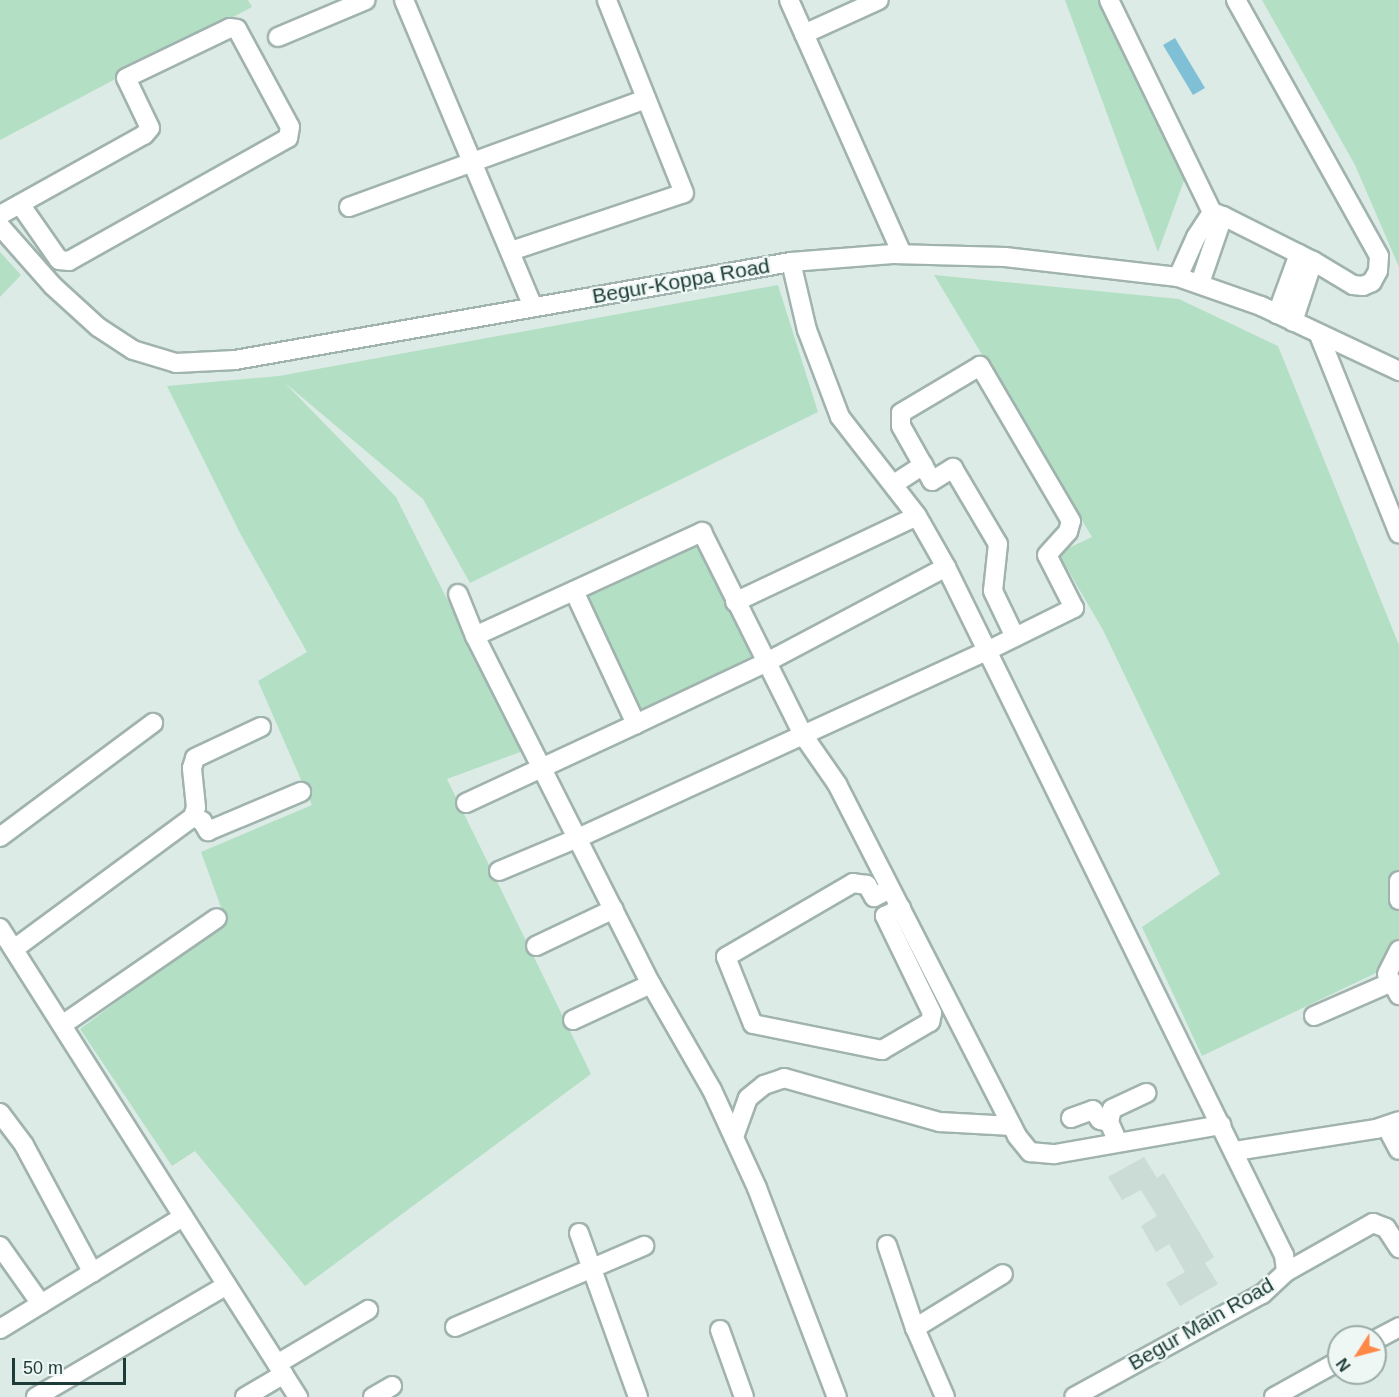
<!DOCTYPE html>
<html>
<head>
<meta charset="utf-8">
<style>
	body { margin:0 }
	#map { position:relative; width:1399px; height:1397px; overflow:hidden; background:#ddebe6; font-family:Arial,sans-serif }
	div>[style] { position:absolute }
	.built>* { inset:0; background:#cbdbd5 }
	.green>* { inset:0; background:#b3dfc4 }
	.water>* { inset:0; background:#7fc0d6 }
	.roads { filter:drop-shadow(2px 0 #a0b3ae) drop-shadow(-2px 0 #a0b3ae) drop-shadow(0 2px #a0b3ae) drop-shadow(0 -2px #a0b3ae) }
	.street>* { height:18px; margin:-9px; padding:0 9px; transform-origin:9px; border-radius:9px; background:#fff }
	.secondary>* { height:18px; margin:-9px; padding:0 9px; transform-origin:9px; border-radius:9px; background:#fff }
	span { translate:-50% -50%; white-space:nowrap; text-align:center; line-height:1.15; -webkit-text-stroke:4.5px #eef7f4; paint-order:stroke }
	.street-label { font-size:21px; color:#1d3c37 }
	.north { position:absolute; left:1327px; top:1325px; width:60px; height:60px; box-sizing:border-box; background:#eef7f4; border:2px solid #9aaca8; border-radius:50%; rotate:234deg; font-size:16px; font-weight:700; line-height:24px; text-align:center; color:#1d3c37 }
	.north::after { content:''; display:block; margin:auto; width:21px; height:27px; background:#ff8847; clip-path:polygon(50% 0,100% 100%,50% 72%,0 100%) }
	.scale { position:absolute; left:12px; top:1358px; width:114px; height:27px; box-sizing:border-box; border:3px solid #1d3c37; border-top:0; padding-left:8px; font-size:18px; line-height:21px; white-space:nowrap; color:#1d3c37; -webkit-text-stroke:4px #eef7f4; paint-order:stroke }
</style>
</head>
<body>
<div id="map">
	<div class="built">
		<i style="clip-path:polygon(1144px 1157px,1157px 1178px,1164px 1173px,1214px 1257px,1205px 1263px,1218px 1284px,1180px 1306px,1166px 1283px,1185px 1272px,1169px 1244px,1156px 1252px,1141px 1226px,1157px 1216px,1141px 1190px,1122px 1200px,1108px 1177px)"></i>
	</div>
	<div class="green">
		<i style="clip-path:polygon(0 0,248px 0,252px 7px,0 140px)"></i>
		<i style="clip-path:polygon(1065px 0,1107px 0,1193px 156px,1158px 252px)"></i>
		<i style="clip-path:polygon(1262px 0,1399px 0,1399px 267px,1355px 165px)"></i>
		<i style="clip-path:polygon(0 252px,21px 275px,0 297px)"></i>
		<i style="clip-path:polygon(934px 275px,1179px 299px,1278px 346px,1399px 645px,1399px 962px,1202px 1056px,1142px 927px,1220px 874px,1103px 630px,1058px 553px,1092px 537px)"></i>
		<i style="clip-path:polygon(778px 285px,818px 412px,470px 583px,423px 499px,285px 383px,396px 497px,523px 751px,447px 779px,591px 1074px,305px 1286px,195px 1151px,172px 1166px,80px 1029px,226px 921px,201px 852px,312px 805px,258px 681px,307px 652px,241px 535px,167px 386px,279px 376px)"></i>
		<i style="clip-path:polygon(706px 524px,775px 669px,632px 737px,563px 592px)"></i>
	</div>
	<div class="water">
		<i style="clip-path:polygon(1175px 38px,1205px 88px,1193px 95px,1163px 45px)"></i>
	</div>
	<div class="roads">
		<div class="street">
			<i style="left:404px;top:0;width:333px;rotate:67.2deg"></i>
			<i style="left:789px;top:0;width:278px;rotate:66deg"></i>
			<i style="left:1109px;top:0;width:236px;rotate:64.1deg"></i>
			<i style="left:1212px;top:212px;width:12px;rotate:20deg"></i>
			<i style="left:1223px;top:216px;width:71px;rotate:108.9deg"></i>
			<i style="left:1236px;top:0;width:293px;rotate:60.8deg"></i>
			<i style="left:1379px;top:256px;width:15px;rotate:94deg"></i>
			<i style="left:1378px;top:271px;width:13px;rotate:119deg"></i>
			<i style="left:1372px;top:282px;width:10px;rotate:156deg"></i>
			<i style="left:1363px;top:286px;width:10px;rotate:-174deg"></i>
			<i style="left:1353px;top:285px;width:47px;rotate:-149deg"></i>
			<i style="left:1313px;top:261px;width:64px;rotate:108.2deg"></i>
			<i style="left:804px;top:34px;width:82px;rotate:-24.4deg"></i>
			<i style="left:278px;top:37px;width:95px;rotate:-22.8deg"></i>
			<i style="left:349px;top:207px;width:316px;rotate:-20deg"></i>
			<i style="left:0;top:215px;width:165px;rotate:-29.1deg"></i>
			<i style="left:144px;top:135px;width:9px;rotate:-49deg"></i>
			<i style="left:150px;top:128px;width:55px;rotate:-115.6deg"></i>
			<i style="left:126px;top:78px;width:115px;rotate:-25.7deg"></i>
			<i style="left:230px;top:28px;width:7px;rotate:8deg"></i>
			<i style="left:237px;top:29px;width:111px;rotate:61.6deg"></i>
			<i style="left:290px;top:127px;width:11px;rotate:100deg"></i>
			<i style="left:288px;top:138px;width:251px;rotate:150.7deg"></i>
			<i style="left:69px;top:261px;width:10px;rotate:-174deg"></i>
			<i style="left:59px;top:260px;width:68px;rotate:-124.9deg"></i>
			<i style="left:1223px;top:216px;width:101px;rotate:26.6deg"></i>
			<i style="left:511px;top:251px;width:182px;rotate:-18.5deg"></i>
			<i style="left:684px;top:193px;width:208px;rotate:-111.8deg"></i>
			<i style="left:1178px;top:277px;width:44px;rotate:-65.8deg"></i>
			<i style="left:1196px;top:237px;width:30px;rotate:-57deg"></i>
			<i style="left:1277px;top:314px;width:64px;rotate:-69.9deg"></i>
			<i style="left:1319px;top:335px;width:214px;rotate:68.1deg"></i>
			<i style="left:894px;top:484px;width:35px;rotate:-33deg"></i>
			<i style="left:574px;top:591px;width:147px;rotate:65deg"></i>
			<i style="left:636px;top:724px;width:143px;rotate:-25.3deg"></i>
			<i style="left:765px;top:663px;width:205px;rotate:-27.9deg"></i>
			<i style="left:458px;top:594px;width:45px;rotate:68deg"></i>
			<i style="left:475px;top:636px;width:390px;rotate:63.2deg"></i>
			<i style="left:651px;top:984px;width:122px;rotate:60.1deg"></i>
			<i style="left:712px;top:1090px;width:108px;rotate:65.3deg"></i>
			<i style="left:757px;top:1188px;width:224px;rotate:69.1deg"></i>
			<i style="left:735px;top:602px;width:201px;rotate:-25.3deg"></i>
			<i style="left:475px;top:636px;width:250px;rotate:-24.6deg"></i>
			<i style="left:702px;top:532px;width:227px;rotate:63.5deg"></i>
			<i style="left:803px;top:735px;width:60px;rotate:55.2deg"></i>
			<i style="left:837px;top:784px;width:395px;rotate:62.9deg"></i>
			<i style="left:1017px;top:1136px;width:21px;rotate:51deg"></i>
			<i style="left:1030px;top:1152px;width:25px;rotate:5deg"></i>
			<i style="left:1055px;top:1154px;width:169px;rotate:-9.9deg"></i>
			<i style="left:466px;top:803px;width:187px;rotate:-24.9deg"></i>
			<i style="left:193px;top:817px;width:10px;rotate:-73deg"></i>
			<i style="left:196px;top:807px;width:39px;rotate:-96deg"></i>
			<i style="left:192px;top:768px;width:10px;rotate:-73deg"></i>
			<i style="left:195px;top:758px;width:73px;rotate:-25.2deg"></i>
			<i style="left:0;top:837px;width:191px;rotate:-36.7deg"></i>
			<i style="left:499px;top:871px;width:86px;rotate:-22.7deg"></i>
			<i style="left:578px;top:838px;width:452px;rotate:-24.6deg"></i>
			<i style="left:989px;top:650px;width:95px;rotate:-26.3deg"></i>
			<i style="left:1074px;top:608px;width:59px;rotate:-117deg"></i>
			<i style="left:1047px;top:555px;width:31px;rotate:-48deg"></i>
			<i style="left:1068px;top:532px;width:11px;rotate:-75deg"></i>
			<i style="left:1071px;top:521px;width:180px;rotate:-120.4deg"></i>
			<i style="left:980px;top:366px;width:92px;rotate:149.3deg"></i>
			<i style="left:901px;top:413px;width:13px;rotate:90deg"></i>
			<i style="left:901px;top:426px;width:63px;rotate:60.6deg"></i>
			<i style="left:932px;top:481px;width:25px;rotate:-32deg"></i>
			<i style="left:953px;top:468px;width:88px;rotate:59.4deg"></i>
			<i style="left:998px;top:544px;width:47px;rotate:96.1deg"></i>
			<i style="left:993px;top:591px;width:51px;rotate:64.4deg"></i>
			<i style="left:1399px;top:881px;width:19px;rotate:90deg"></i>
			<i style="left:890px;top:889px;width:18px;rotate:153deg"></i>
			<i style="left:874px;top:897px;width:14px;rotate:-120deg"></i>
			<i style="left:867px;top:885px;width:14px;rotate:-172deg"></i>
			<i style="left:853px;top:883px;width:147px;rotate:149.8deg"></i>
			<i style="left:726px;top:957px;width:72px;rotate:68.1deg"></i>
			<i style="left:753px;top:1024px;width:132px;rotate:11.4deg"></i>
			<i style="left:882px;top:1050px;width:56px;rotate:-30.3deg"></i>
			<i style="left:930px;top:1022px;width:9px;rotate:-77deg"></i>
			<i style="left:932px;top:1013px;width:108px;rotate:-115.9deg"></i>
			<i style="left:885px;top:916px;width:18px;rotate:-27deg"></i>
			<i style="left:0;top:928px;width:556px;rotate:57.57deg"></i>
			<i style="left:536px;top:946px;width:86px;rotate:-25.4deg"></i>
			<i style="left:14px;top:949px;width:222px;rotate:-36.4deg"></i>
			<i style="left:193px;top:817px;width:10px;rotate:24deg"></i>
			<i style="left:202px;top:821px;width:12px;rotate:59deg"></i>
			<i style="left:208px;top:831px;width:101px;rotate:-22.8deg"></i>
			<i style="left:1392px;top:982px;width:9px;rotate:-122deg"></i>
			<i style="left:1387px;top:974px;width:27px;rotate:-63deg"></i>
			<i style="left:1314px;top:1016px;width:85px;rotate:-23.6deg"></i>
			<i style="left:1392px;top:982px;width:15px;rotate:62deg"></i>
			<i style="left:573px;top:1020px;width:86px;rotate:-24.8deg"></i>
			<i style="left:62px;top:1025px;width:188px;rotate:-34.6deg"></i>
			<i style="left:0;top:1113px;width:40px;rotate:53deg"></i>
			<i style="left:24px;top:1145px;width:145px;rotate:61.7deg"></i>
			<i style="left:1071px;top:1118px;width:23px;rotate:-20deg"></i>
			<i style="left:1093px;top:1110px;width:12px;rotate:55deg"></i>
			<i style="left:1100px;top:1120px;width:9px;rotate:13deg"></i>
			<i style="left:1109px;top:1122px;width:22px;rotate:66deg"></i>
			<i style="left:1109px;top:1122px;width:13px;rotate:-77deg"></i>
			<i style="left:1112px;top:1109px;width:38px;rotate:-25deg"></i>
			<i style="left:1386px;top:1126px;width:27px;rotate:62deg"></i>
			<i style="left:734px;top:1137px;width:41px;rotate:-70.3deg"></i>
			<i style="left:748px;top:1098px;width:21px;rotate:-39deg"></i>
			<i style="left:764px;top:1085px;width:21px;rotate:-19deg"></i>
			<i style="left:784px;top:1078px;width:162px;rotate:15.8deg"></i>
			<i style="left:940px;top:1122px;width:72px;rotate:3.2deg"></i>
			<i style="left:579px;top:1233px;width:174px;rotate:70.2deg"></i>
			<i style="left:887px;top:1245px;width:88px;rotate:71.4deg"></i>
			<i style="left:915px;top:1328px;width:75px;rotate:66.5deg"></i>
			<i style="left:0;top:1246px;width:71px;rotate:54.7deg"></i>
			<i style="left:1286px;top:1272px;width:100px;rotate:-29.4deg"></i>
			<i style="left:1373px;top:1223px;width:14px;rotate:21deg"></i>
			<i style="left:1386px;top:1228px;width:24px;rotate:57deg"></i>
			<i style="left:455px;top:1327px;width:206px;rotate:-23.2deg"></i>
			<i style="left:915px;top:1328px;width:103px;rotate:-31.5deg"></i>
			<i style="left:0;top:1329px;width:215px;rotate:-31.5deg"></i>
			<i style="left:720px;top:1330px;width:71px;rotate:70.3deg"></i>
			<i style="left:1375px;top:1340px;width:27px;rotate:-28deg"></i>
			<i style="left:277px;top:1364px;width:106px;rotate:-30.7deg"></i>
			<i style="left:36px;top:1397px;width:221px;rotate:-30.4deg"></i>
			<i style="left:245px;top:1397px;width:45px;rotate:-30.5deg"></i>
			<i style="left:373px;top:1397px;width:22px;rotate:-30deg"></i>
			<i style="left:1274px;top:1397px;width:74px;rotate:-29deg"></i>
		</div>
		<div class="secondary">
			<i style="left:0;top:226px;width:80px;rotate:48.5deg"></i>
			<i style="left:53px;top:286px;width:61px;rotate:42.3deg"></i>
			<i style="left:98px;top:327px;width:42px;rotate:33.3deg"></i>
			<i style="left:133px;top:350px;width:45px;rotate:16.8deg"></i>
			<i style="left:176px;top:363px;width:59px;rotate:-2.9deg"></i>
			<i style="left:235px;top:360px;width:565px;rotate:-10deg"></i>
			<i style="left:791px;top:262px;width:102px;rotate:-4.5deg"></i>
			<i style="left:893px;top:254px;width:112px;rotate:1.5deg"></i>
			<i style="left:1005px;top:257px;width:174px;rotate:6.6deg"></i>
			<i style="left:1178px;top:277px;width:88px;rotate:19.3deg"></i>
			<i style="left:1261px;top:306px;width:153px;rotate:25.2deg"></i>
			<i style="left:791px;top:262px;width:70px;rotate:76.8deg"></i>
			<i style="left:807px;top:330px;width:93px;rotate:69.2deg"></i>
			<i style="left:840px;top:417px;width:125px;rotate:52.1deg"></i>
			<i style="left:917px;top:516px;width:59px;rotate:60.4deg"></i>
			<i style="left:946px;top:567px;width:767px;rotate:63.84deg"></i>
			<i style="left:1284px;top:1255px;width:17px;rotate:83deg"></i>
			<i style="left:1286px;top:1272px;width:33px;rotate:137deg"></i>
			<i style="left:1262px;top:1294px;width:214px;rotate:151.3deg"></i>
			<i style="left:1235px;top:1151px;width:143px;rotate:-8.9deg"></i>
			<i style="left:1376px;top:1129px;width:24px;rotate:-19deg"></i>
		</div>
	</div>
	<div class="street-label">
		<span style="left:681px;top:281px;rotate:-10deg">Begur-Koppa Road</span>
		<span style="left:1201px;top:1324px;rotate:-30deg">Begur Main Road</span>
	</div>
	<div class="north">N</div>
	<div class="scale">50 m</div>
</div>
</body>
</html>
